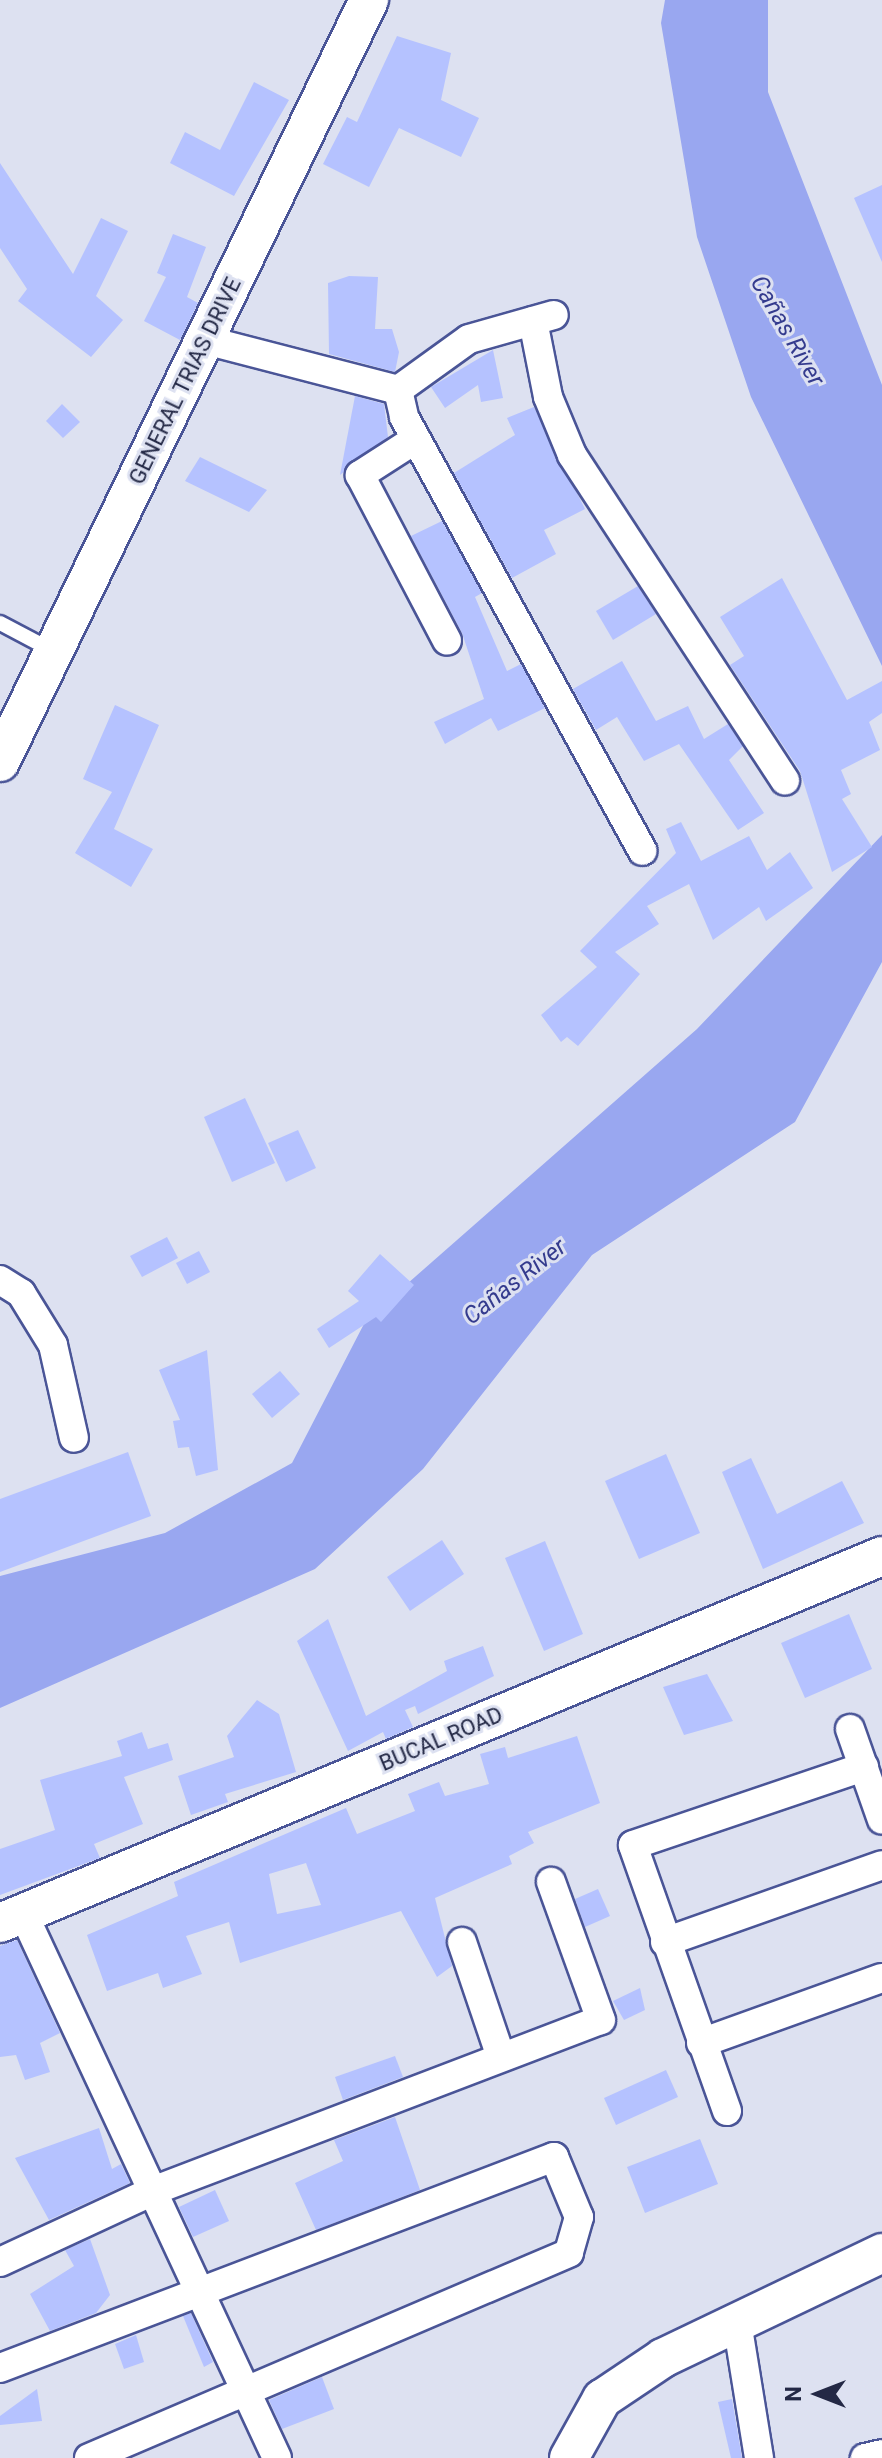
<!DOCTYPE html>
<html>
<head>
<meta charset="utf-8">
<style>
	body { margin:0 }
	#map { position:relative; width:882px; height:2458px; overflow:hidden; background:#dde1f1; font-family:Roboto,sans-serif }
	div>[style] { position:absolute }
	.water>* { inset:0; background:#99a7f0 }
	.building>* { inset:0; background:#b5c2ff }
	.roads { filter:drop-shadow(2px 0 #4a5597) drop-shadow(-2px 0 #4a5597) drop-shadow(0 2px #4a5597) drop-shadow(0 -2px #4a5597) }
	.lane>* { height:14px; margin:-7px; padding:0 7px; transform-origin:7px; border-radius:7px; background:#fff }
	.street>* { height:28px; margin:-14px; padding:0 14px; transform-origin:14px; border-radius:14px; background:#fff }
	.secondary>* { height:38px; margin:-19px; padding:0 19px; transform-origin:19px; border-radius:19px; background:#fff }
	span { translate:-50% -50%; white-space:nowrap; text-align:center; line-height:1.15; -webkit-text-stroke:6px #dde1f1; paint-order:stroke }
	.street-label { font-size:22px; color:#232845 }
	.water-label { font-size:24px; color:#343b8e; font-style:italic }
	.north { position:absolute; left:778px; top:2354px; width:80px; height:80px; -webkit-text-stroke:6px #dde1f1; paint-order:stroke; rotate:270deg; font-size:22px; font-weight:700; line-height:32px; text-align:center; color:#232845 }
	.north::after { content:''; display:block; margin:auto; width:28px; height:36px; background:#232845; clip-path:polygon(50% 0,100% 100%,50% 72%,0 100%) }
</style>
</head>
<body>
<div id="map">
	<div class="water">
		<i style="clip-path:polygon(665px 0,768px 0,768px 92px,882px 385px,882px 666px,751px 397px,697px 237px,661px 23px)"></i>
		<i style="clip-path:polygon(882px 835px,882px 962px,795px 1122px,592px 1255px,423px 1469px,315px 1569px,0 1708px,0 1576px,165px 1533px,292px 1463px,366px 1320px,697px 1029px)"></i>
	</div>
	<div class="building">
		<i style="clip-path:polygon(397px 36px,451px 53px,441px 100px,479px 118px,461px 157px,399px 128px,369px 187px,323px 164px,347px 117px,357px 122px)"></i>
		<i style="clip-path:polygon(254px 82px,289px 100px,234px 196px,170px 163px,185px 132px,220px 150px)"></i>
		<i style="clip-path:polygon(0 163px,73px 274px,101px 218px,128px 231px,96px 296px,123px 320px,91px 357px,18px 301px,27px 289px,0 248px)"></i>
		<i style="clip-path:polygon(882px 185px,882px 262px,854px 198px)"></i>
		<i style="clip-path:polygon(173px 234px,206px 247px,187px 297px,198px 303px,180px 340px,144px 321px,166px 277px,157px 273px)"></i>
		<i style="clip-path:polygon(349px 276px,378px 277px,375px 329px,392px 329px,399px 352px,395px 372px,329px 354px,328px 283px)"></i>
		<i style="clip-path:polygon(493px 350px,503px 398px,481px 402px,478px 385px,445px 408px,431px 387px)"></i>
		<i style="clip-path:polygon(355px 396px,384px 404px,388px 437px,340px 475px)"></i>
		<i style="clip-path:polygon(62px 404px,80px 422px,63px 438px,46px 421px)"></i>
		<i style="clip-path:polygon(534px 407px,585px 509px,544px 530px,556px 554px,512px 578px,454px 473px,515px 435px,507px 418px)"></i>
		<i style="clip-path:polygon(200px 457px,267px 490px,249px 512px,185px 481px)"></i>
		<i style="clip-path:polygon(442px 521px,482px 593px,475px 597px,507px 671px,521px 664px,545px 708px,498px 731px,491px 718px,445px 744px,434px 722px,484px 699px,462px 633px,411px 536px)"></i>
		<i style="clip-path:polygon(782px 578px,847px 700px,882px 681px,882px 713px,869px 722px,880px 750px,841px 770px,851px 794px,842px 799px,872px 847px,832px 872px,800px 771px,730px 665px,744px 656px,720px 617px)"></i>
		<i style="clip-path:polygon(638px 586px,656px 614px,613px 640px,596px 611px)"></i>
		<i style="clip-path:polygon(622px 661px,656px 721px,688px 706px,704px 739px,728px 724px,743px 746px,729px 760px,764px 813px,738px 830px,679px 744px,644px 761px,617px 717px,596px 730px,573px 689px)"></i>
		<i style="clip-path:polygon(115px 705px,159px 725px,114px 829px,153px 849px,131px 887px,75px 853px,112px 792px,83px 779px)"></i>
		<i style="clip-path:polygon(681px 822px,701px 861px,749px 836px,767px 870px,790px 852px,813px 888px,766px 921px,759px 907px,713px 940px,689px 884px,647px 906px,659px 924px,615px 952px,640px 974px,578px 1046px,567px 1037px,561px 1042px,541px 1015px,597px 967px,580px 951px,676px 853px,666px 829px)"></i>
		<i style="clip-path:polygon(245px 1098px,275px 1163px,232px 1182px,204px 1117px)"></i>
		<i style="clip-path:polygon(298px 1130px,316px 1168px,286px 1182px,268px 1143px)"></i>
		<i style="clip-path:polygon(167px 1237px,178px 1258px,142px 1277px,130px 1256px)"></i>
		<i style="clip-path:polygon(199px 1251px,210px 1272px,187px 1284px,176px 1263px)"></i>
		<i style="clip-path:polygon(380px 1254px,414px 1285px,381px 1322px,376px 1317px,329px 1348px,317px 1329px,359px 1301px,348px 1291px)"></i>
		<i style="clip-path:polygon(207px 1350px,218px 1470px,196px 1476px,189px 1447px,178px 1448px,173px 1421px,180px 1420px,159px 1370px)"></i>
		<i style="clip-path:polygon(280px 1371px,300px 1394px,272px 1418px,252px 1394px)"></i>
		<i style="clip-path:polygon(128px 1452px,151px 1516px,0 1572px,0 1499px)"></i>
		<i style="clip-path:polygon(666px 1454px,700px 1533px,639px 1559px,605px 1481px)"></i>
		<i style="clip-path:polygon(751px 1458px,777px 1514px,842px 1481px,864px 1523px,763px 1569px,722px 1472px)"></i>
		<i style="clip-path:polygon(442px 1540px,464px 1574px,410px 1611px,387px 1577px)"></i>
		<i style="clip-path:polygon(545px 1541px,583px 1634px,544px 1651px,505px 1558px)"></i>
		<i style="clip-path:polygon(849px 1614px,872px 1669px,805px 1698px,781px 1643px)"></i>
		<i style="clip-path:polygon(328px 1619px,366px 1716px,447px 1671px,444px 1661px,483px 1646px,494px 1676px,418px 1714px,415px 1706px,405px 1710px,413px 1727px,386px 1739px,383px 1732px,348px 1751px,297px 1641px)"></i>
		<i style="clip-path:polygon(707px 1674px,733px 1721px,684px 1735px,663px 1687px)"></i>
		<i style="clip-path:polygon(257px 1700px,279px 1714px,296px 1772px,225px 1794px,228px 1802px,191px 1815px,178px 1776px,234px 1757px,227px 1736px)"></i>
		<i style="clip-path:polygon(142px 1732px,148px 1749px,168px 1743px,173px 1760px,124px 1777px,143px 1824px,94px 1844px,100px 1858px,0 1895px,0 1849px,55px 1830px,40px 1780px,122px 1756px,117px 1741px)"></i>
		<i style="clip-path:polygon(evenodd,577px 1736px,600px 1803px,528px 1832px,534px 1843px,509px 1856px,512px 1864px,435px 1898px,452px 1966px,437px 1977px,401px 1911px,240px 1963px,229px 1922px,186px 1936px,202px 1974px,163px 1988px,158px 1973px,107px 1991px,87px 1935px,178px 1896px,174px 1882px,346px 1808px,357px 1834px,415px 1811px,408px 1794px,439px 1782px,445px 1796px,489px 1784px,480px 1754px,505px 1747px,508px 1758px,577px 1736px,306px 1863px,321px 1905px,277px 1914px,269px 1874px,306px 1863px)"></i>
		<i style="clip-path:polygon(598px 1889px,610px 1916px,585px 1927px,575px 1899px)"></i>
		<i style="clip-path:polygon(17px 1940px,60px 2033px,40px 2043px,50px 2072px,25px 2080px,16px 2055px,0 2057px,0 1946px)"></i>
		<i style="clip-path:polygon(640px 1988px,645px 2010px,624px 2020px,613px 2001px)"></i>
		<i style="clip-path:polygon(395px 2056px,403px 2077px,343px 2100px,335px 2077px)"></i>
		<i style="clip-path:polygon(666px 2070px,678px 2097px,616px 2125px,604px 2098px)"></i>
		<i style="clip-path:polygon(395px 2117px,420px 2190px,316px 2230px,295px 2183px,343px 2161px,334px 2140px)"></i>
		<i style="clip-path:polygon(99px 2128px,112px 2169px,121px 2164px,130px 2183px,49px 2220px,15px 2158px)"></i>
		<i style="clip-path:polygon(700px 2139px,718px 2184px,645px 2213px,627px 2167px)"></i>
		<i style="clip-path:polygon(215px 2190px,229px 2221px,193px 2237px,179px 2207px)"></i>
		<i style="clip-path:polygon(90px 2239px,110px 2295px,96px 2313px,50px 2331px,30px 2294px,74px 2266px,65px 2250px)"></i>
		<i style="clip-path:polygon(191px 2313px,213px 2362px,204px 2367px,183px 2316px)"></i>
		<i style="clip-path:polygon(136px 2335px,144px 2362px,124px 2369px,115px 2344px)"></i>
		<i style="clip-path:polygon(322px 2377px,334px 2409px,282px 2429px,269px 2400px)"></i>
		<i style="clip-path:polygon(37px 2389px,42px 2421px,0 2425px,0 2416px)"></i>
		<i style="clip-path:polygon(732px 2399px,742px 2458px,731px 2458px,718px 2402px)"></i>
	</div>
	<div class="roads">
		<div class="lane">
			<i style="left:0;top:623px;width:60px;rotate:27.8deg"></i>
		</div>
		<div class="street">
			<i style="left:533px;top:321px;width:77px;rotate:78.8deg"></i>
			<i style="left:548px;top:397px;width:63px;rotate:67.5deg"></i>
			<i style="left:572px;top:455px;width:389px;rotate:56.8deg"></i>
			<i style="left:205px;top:340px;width:199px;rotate:14.5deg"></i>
			<i style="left:398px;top:390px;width:28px;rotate:77deg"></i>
			<i style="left:404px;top:417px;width:495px;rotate:61.2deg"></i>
			<i style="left:398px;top:390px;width:87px;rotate:-35.7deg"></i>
			<i style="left:469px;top:339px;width:88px;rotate:-15.8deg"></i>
			<i style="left:416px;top:439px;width:67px;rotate:147.3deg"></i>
			<i style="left:360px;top:475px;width:187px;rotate:62.3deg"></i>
			<i style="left:0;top:1280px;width:25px;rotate:32deg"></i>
			<i style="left:21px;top:1293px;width:61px;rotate:58.4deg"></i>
			<i style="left:53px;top:1345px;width:95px;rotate:77.3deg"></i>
			<i style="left:850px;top:1729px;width:96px;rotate:70.6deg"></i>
			<i style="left:23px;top:1913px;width:601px;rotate:65.01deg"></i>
			<i style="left:462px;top:1942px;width:121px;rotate:71.3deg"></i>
			<i style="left:665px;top:1942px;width:230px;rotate:-19.5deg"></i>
			<i style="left:701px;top:2043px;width:192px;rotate:-19.8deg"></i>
			<i style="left:727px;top:2111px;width:282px;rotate:-109.5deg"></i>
			<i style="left:633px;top:1845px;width:244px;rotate:-18.7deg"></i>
			<i style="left:0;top:2262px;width:171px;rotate:-24.9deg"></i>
			<i style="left:155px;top:2190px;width:477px;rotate:-20.9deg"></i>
			<i style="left:601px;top:2020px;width:147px;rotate:-109.9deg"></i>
			<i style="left:737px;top:2322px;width:138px;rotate:80.8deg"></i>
			<i style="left:0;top:2368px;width:593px;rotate:-20.85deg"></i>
			<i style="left:554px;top:2157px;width:65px;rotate:67.4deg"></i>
			<i style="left:579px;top:2217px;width:37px;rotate:106deg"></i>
			<i style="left:569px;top:2253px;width:522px;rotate:156.87deg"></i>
			<i style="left:865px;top:2458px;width:17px;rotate:-13deg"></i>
		</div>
		<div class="secondary">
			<i style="left:0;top:762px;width:847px;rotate:-64.16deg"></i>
			<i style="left:0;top:1923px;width:955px;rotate:-22.59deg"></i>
			<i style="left:569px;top:2458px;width:68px;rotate:-60.8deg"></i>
			<i style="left:602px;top:2399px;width:73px;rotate:-33.9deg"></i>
			<i style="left:663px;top:2358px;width:243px;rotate:-25.6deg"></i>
		</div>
	</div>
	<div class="street-label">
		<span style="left:185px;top:381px;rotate:-64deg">GENERAL TRIAS DRIVE</span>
		<span style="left:441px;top:1739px;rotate:-23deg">BUCAL ROAD</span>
	</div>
	<div class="water-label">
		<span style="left:787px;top:331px;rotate:60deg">Cañas River</span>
		<span style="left:515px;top:1282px;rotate:-38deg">Cañas River</span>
	</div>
	<div class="north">N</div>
</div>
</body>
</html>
